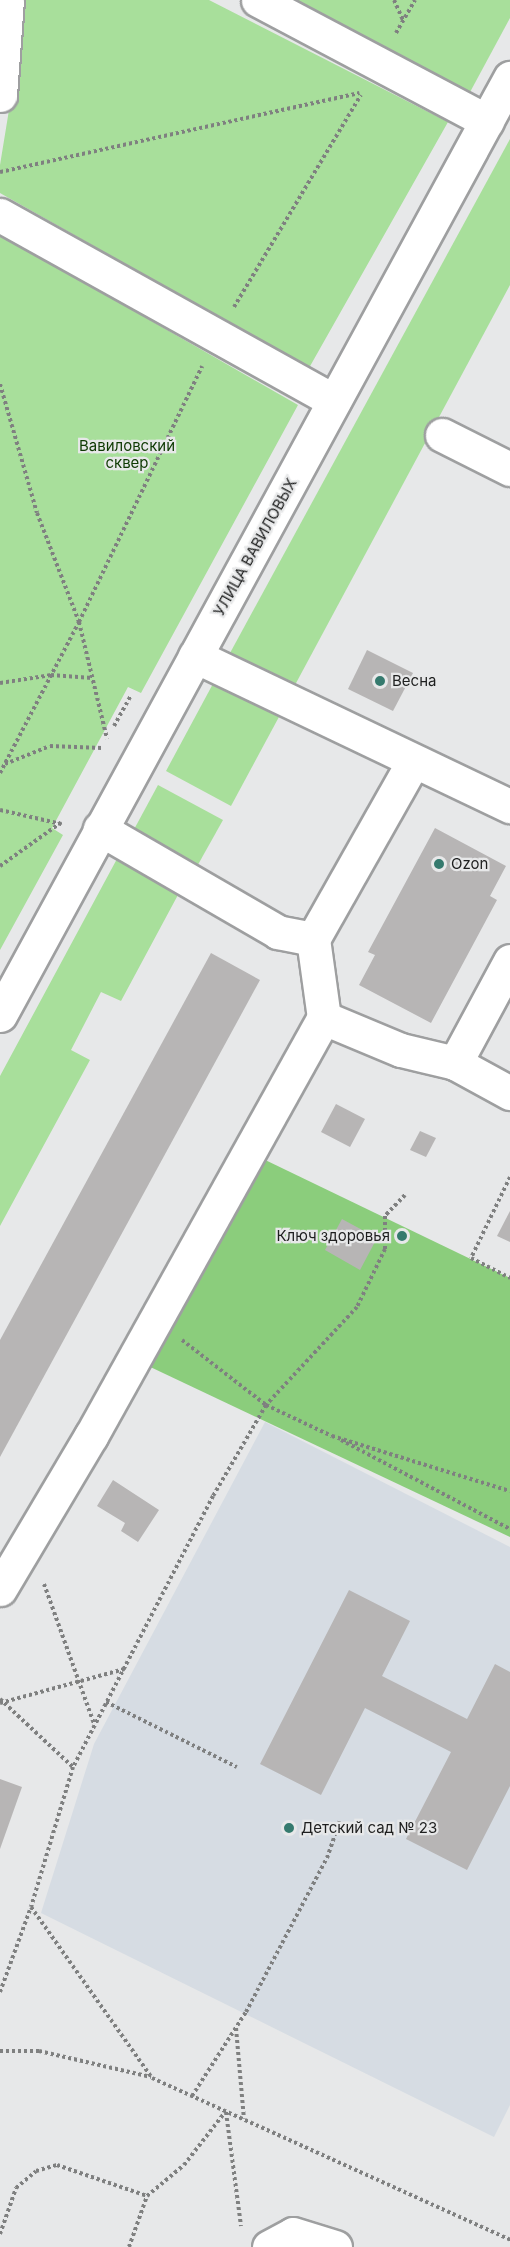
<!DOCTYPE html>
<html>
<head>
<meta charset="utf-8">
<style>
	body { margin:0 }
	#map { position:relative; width:510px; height:2247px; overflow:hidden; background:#e7e8e9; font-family:Inter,sans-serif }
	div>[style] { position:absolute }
	.built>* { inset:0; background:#d6dce3 }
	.green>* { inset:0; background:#a8df9b }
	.forest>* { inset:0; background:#8bcd7c }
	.building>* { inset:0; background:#b7b5b5 }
	.round { border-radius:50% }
	.path>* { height:4px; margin-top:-2px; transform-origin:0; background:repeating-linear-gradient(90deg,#7f8080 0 3px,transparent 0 6px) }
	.roads { filter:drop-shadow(2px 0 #9e9fa0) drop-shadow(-2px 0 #9e9fa0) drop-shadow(0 2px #9e9fa0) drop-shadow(0 -2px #9e9fa0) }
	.minor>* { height:33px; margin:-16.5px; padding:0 16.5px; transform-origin:16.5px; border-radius:16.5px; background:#fff }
	.dots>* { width:16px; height:16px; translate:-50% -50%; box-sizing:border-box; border:3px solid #e7e8e9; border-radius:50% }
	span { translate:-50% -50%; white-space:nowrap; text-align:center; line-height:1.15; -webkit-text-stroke:4.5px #e7e8e9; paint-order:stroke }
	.park-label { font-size:15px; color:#0f3b03 }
	.street-label { font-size:15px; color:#1e1f1f }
	.poi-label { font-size:15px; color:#1e1f1f }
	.left { translate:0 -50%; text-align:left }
	.right { translate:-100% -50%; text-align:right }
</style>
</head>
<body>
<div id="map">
	<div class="built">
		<i style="clip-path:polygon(265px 1422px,510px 1547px,510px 2105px,494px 2137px,41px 1913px,94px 1744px)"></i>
	</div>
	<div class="green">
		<i style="clip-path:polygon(19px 0,209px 0,448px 122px,309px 368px,0 193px,0 165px,16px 67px)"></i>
		<i style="clip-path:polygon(290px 0,510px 0,510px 18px,469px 94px)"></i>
		<i style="clip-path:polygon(510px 139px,510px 285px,295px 685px,230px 653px)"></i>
		<i style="clip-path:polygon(0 234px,298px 405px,141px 693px,128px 687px,52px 828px,63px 835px,0 950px)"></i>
		<i style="clip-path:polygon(215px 680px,280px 715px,231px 806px,166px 771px)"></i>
		<i style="clip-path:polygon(158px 785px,223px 820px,195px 870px,131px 835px)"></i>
		<i style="clip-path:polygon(118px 857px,179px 893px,121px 1001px,101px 992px,71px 1050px,90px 1060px,0 1226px,0 1076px)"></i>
	</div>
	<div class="forest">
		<i style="clip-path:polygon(259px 1157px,510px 1278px,510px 1537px,144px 1364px)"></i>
	</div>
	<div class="building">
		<i style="clip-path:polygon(367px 650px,413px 673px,393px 711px,348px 689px)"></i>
		<i style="clip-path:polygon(435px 828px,506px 866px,490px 896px,497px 900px,431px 1023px,359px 985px,375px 955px,368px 952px)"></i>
		<i style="clip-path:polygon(211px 953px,260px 980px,0 1457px,0 1340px)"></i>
		<i style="clip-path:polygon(336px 1104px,365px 1119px,350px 1147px,321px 1132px)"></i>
		<i style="clip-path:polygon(420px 1131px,436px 1138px,426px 1157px,410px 1150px)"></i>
		<i style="clip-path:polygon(510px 1211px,510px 1242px,497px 1236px)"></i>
		<i style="clip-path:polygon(342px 1219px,377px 1238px,360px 1270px,325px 1250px)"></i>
		<i class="round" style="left:395px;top:1229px;width:14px;height:14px"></i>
		<i style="clip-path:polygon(113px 1480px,159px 1510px,138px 1542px,121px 1531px,125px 1523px,97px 1506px)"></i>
		<i style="clip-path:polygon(349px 1590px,410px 1621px,382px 1676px,467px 1719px,495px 1664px,510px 1672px,510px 1786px,467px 1870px,406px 1839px,451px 1752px,365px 1708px,321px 1795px,260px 1764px)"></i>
		<i style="clip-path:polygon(0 1779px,22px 1787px,0 1849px)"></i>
	</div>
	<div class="path">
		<i style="left:394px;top:0;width:22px;rotate:66deg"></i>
		<i style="left:396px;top:33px;width:38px;rotate:-60deg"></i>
		<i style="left:0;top:172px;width:368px;rotate:-12.4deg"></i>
		<i style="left:234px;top:307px;width:247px;rotate:-59.1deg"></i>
		<i style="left:0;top:384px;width:134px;rotate:74deg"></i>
		<i style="left:37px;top:513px;width:117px;rotate:68.9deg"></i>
		<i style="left:79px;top:622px;width:120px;rotate:76.5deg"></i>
		<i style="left:0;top:683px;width:52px;rotate:-8.9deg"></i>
		<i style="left:51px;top:675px;width:41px;rotate:4.2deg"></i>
		<i style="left:114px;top:726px;width:35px;rotate:-61deg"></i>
		<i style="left:5px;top:764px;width:48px;rotate:-21.8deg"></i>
		<i style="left:50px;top:746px;width:52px;rotate:2.2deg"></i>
		<i style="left:0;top:773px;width:170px;rotate:-62.4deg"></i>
		<i style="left:79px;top:622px;width:284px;rotate:-64.3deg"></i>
		<i style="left:0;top:810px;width:63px;rotate:12.9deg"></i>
		<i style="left:0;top:866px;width:76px;rotate:-35.4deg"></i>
		<i style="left:510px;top:1177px;width:90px;rotate:115.7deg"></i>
		<i style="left:471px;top:1258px;width:44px;rotate:27.1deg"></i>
		<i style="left:405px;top:1195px;width:29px;rotate:134deg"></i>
		<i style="left:385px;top:1216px;width:33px;rotate:90deg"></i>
		<i style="left:385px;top:1249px;width:64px;rotate:115.8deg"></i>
		<i style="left:357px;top:1307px;width:134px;rotate:132.9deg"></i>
		<i style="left:266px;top:1405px;width:105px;rotate:120.2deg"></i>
		<i style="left:213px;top:1496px;width:305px;rotate:117.3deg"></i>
		<i style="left:73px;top:1767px;width:146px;rotate:106.7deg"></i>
		<i style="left:31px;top:1907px;width:209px;rotate:54.7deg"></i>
		<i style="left:152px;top:2078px;width:393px;rotate:24.3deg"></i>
		<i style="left:182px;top:1340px;width:106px;rotate:37.7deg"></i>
		<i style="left:266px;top:1405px;width:73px;rotate:25.2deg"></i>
		<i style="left:332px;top:1436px;width:186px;rotate:17.2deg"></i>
		<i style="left:341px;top:1440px;width:191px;rotate:27.8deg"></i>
		<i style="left:44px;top:1584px;width:149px;rotate:70.3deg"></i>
		<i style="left:0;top:1699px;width:100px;rotate:43deg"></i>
		<i style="left:106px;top:1702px;width:146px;rotate:26.4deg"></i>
		<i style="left:0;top:1703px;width:129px;rotate:-15.3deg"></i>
		<i style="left:0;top:1992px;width:90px;rotate:-70deg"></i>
		<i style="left:236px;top:2028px;width:91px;rotate:85deg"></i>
		<i style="left:0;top:2051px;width:39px"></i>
		<i style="left:39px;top:2051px;width:115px;rotate:13.1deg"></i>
		<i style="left:192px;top:2096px;width:100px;rotate:-57.3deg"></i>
		<i style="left:246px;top:2012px;width:174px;rotate:-62.3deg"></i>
		<i style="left:327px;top:1858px;width:39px;rotate:-71deg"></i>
		<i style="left:226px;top:2112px;width:115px;rotate:82.5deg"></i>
		<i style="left:0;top:2234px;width:49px;rotate:-70.8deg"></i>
		<i style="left:16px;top:2188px;width:26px;rotate:-40deg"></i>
		<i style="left:36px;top:2171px;width:22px;rotate:-16deg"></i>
		<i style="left:57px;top:2165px;width:95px;rotate:19deg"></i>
		<i style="left:129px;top:2247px;width:54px;rotate:-70.6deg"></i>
		<i style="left:147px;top:2196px;width:48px;rotate:-40deg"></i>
		<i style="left:184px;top:2165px;width:68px;rotate:-52.1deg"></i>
	</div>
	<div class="roads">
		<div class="minor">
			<i style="left:258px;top:0;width:259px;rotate:27.9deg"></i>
			<i style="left:0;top:95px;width:95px;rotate:-85.8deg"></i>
			<i style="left:0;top:215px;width:382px;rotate:29.1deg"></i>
			<i style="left:442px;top:435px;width:76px;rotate:26.6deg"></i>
			<i style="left:195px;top:656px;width:349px;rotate:25.5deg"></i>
			<i style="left:313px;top:939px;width:203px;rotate:-60.5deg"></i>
			<i style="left:510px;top:961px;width:116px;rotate:118.3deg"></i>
			<i style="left:455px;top:1063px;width:63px;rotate:28.6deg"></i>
			<i style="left:0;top:1015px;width:1067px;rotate:-61.44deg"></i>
			<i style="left:324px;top:1018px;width:83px;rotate:22.6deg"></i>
			<i style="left:401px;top:1050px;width:56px;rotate:13.5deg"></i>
			<i style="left:0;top:1589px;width:178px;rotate:-59.3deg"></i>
			<i style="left:91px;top:1436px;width:479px;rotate:-60.9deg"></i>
			<i style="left:324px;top:1018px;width:80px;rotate:-97.9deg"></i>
			<i style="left:313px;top:939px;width:36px;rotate:-169deg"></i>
			<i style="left:278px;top:932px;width:206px;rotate:-149.9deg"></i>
			<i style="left:269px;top:2247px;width:27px;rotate:-28deg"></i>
			<i style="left:293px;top:2234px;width:44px;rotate:17.2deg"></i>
		</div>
	</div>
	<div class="dots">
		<i style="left:380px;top:681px;background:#357a6e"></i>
		<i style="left:439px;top:864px;background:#357a6e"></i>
		<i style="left:402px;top:1236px;background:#357a6e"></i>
		<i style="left:289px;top:1828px;background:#357a6e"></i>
	</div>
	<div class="park-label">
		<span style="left:127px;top:454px">Вавиловский<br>сквер</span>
	</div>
	<div class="street-label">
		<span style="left:255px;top:547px;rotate:-61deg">УЛИЦА ВАВИЛОВЫХ</span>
	</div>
	<div class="poi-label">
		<span class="left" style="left:392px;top:681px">Весна</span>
		<span class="left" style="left:451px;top:864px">Ozon</span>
		<span class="right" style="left:390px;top:1236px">Ключ здоровья</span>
		<span class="left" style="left:301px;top:1828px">Детский сад № 23</span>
	</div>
</div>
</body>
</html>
